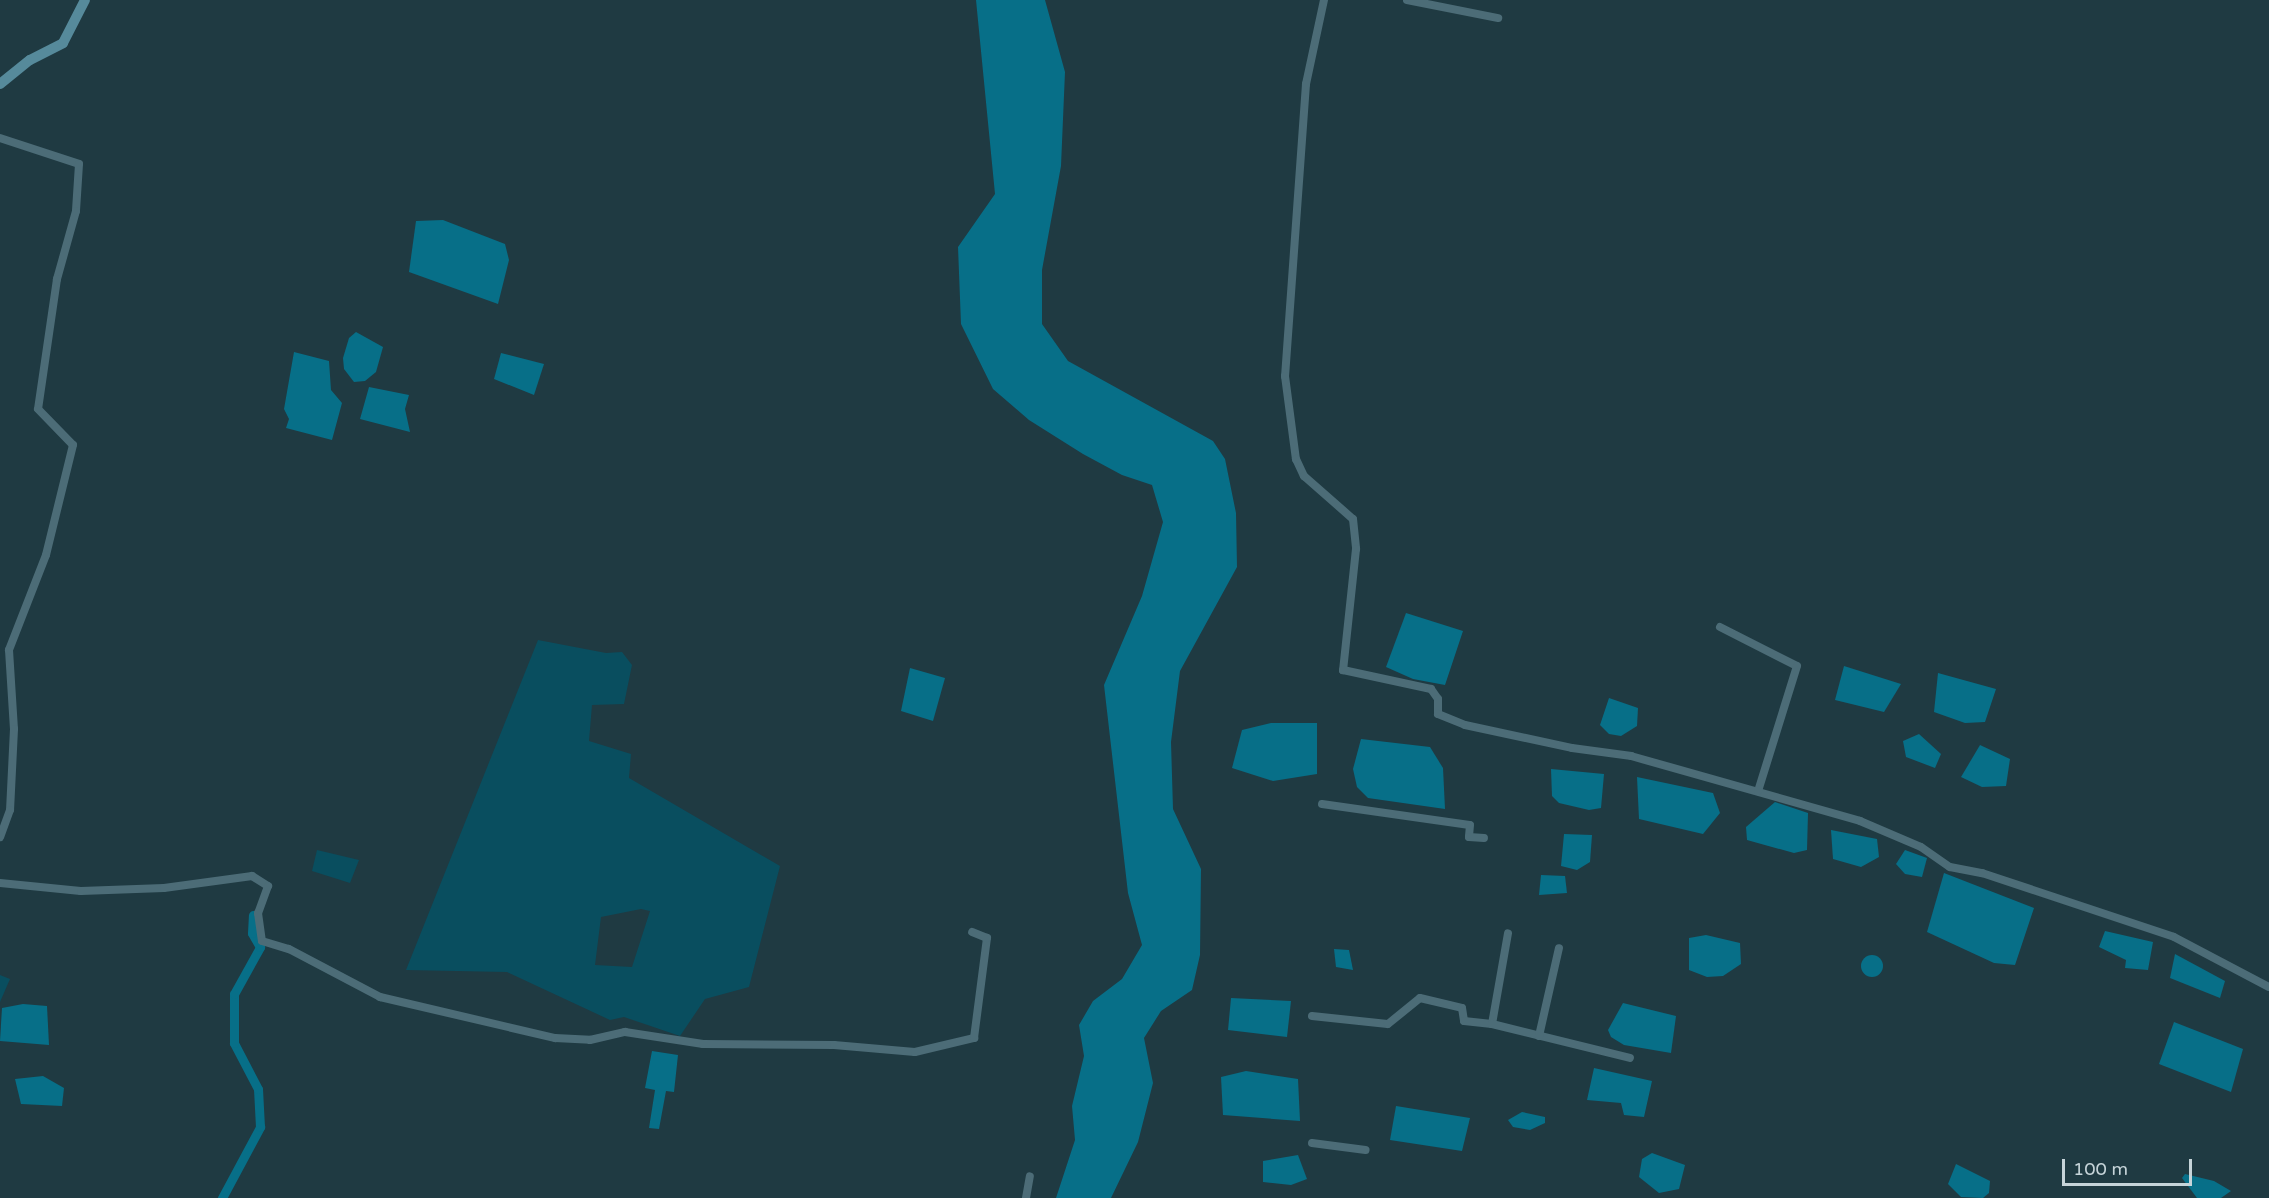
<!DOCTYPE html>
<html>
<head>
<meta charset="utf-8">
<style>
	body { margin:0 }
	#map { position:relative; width:2269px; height:1198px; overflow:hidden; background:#1f3a42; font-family:"Varela Round",sans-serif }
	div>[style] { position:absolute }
	.green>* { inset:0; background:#094e5f }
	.water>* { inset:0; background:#076f88 }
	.round { border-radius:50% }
	.canal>* { height:9px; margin:-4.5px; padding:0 4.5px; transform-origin:4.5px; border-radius:4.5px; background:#076f88 }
	.minor>* { height:8px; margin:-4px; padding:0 4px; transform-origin:4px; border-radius:4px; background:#4c6c77 }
	.secondary>* { height:10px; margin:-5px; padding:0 5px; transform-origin:5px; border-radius:5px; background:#568a9b }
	span { translate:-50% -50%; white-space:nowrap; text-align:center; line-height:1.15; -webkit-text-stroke:6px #1f3a42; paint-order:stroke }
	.scale { position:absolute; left:2062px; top:1159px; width:130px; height:27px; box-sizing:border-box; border:3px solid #c6d4d9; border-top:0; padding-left:8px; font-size:18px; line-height:21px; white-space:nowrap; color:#c6d4d9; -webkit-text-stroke:4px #1f3a42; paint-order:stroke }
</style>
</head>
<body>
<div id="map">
	<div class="green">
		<i style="clip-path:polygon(evenodd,538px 640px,606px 653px,622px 652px,632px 665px,624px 704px,592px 705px,589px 741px,631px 754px,629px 778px,780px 866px,749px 987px,705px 999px,680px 1036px,624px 1017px,610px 1020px,507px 972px,406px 970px,538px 640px,641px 909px,650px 911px,632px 967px,595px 965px,601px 917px,641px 909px)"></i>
		<i style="clip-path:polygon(317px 850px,359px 860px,350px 883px,312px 871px)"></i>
		<i style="clip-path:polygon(0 975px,10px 979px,0 1002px)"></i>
	</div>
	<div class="water">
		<i style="clip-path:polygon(976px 0,1045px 0,1065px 72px,1061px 166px,1042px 270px,1042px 324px,1068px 361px,1213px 441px,1225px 459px,1236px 513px,1237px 567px,1180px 671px,1171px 742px,1173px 809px,1201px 869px,1200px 955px,1192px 990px,1161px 1011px,1144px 1038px,1153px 1083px,1138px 1142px,1111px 1198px,1056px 1198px,1075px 1140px,1072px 1106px,1084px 1056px,1079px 1025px,1093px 1001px,1122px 979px,1142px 945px,1128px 893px,1104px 685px,1142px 596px,1163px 522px,1152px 485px,1122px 475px,1083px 454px,1029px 420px,993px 389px,961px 324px,958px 247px,995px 194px)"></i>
		<i style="clip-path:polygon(443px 220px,505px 244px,509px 260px,498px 304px,409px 272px,416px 221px)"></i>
		<i style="clip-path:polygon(356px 332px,383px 347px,376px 372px,365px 381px,354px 382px,344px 369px,343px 358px,349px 338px)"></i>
		<i style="clip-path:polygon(294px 352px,329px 361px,331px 390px,342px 403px,332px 440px,286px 428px,289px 419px,284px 409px)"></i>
		<i style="clip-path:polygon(501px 353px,544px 364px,534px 395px,494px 379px)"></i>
		<i style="clip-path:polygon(369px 387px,409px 395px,405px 409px,410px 432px,360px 419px)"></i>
		<i style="clip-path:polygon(1406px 613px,1463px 631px,1445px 685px,1413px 679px,1386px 667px)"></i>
		<i style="clip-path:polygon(1844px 666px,1901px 684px,1884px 712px,1835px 700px)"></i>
		<i style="clip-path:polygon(910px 668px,945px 678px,933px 721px,901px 711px)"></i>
		<i style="clip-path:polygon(1938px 673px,1996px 689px,1985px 722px,1965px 723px,1934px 712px)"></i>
		<i style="clip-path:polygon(1609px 698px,1638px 708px,1637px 726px,1621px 736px,1609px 734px,1600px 725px)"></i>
		<i style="clip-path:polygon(1271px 723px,1317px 723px,1317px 774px,1273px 781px,1232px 768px,1242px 730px)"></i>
		<i style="clip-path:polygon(1919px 734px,1941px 754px,1935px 768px,1906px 757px,1903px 741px)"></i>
		<i style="clip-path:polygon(1361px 739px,1430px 747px,1443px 768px,1445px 809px,1368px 798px,1357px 787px,1353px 769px)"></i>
		<i style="clip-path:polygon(1980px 745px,2010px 759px,2006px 786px,1982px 787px,1961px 777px)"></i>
		<i style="clip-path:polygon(1551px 769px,1604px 774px,1601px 808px,1589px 810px,1559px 803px,1552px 796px)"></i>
		<i style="clip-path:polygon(1637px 777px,1713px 793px,1720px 813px,1703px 834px,1639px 819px)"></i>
		<i style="clip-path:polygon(1775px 802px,1808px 813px,1807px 850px,1794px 853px,1747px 840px,1746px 827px)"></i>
		<i style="clip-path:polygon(1831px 830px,1877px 839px,1879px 857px,1861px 867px,1833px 859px)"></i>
		<i style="clip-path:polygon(1564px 834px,1592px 835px,1590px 862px,1577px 870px,1561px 866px)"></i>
		<i style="clip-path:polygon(1905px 850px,1927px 858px,1922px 877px,1905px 874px,1896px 864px)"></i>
		<i style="clip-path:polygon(1944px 873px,2034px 908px,2015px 965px,1994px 963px,1927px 932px)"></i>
		<i style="clip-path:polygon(1541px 875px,1565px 876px,1567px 893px,1539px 895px)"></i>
		<i style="clip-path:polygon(2105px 931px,2153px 942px,2148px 970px,2125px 968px,2126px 960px,2099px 947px)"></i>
		<i style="clip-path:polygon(1706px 935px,1740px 943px,1741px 964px,1723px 976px,1707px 977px,1689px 970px,1689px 938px)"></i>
		<i style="clip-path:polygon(1334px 949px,1349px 950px,1353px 970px,1336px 967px)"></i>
		<i style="clip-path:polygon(2175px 954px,2225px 981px,2220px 998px,2170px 978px)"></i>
		<i class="round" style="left:1861px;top:955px;width:22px;height:22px"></i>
		<i style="clip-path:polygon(1231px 998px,1291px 1001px,1287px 1037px,1228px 1030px)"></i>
		<i style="clip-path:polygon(1623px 1003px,1676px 1016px,1671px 1053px,1624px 1045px,1611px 1037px,1608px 1030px)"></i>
		<i style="clip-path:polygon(23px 1004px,47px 1006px,49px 1045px,0 1041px,2px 1008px)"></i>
		<i style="clip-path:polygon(2174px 1022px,2243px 1049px,2231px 1092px,2159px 1064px)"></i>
		<i style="clip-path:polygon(652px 1051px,678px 1055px,674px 1092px,666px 1091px,659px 1129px,649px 1128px,655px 1090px,645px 1088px)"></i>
		<i style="clip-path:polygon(1594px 1068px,1652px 1081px,1644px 1117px,1624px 1115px,1621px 1103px,1587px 1100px)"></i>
		<i style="clip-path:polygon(1246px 1071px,1298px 1079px,1300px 1121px,1223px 1115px,1221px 1077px)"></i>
		<i style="clip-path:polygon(43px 1076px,64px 1088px,62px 1106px,21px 1104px,15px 1079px)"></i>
		<i style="clip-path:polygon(1396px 1106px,1470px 1118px,1462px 1151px,1390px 1140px)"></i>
		<i style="clip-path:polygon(1522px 1112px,1545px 1117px,1545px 1123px,1530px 1130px,1513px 1127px,1508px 1120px)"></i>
		<i style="clip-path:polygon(1652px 1153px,1685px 1165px,1679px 1189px,1659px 1193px,1639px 1177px,1642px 1159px)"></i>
		<i style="clip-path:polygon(1298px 1155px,1307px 1179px,1291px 1185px,1263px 1182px,1263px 1161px)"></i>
		<i style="clip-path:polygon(1956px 1164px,1990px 1181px,1989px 1193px,1983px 1198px,1961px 1197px,1948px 1184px)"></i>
		<i style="clip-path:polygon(2185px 1174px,2214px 1181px,2231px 1191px,2221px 1198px,2197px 1198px,2182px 1178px)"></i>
	</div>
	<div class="canal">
		<i style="left:222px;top:1198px;width:81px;rotate:-61.8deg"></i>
		<i style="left:260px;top:1127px;width:38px;rotate:-93deg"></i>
		<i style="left:258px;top:1089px;width:52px;rotate:-117.6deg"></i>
		<i style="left:234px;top:1043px;width:49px;rotate:-90deg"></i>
		<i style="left:234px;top:994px;width:54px;rotate:-61deg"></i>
		<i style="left:260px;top:947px;width:16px;rotate:-120deg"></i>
		<i style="left:252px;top:933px;width:18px;rotate:-87deg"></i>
	</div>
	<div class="minor">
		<i style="left:1324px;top:0;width:86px;rotate:102.1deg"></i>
		<i style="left:1306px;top:84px;width:293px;rotate:94.1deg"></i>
		<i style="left:1285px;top:376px;width:84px;rotate:82.5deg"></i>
		<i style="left:1296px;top:459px;width:19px;rotate:65deg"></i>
		<i style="left:1304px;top:476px;width:65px;rotate:41.3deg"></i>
		<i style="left:1353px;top:519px;width:30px;rotate:84deg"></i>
		<i style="left:1356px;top:549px;width:122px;rotate:96.1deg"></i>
		<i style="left:1343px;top:670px;width:90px;rotate:12.2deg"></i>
		<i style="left:1431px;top:689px;width:12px;rotate:55deg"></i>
		<i style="left:1438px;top:699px;width:15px;rotate:90deg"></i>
		<i style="left:1438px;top:714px;width:29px;rotate:22deg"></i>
		<i style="left:1465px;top:725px;width:109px;rotate:12.1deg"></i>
		<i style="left:1572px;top:748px;width:60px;rotate:7.7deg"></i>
		<i style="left:1631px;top:756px;width:238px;rotate:15.8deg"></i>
		<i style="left:1860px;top:821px;width:66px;rotate:23.1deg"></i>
		<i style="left:1921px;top:847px;width:35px;rotate:35deg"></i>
		<i style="left:1950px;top:867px;width:33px;rotate:11deg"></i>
		<i style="left:1982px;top:873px;width:202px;rotate:18.4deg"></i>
		<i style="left:2174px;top:937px;width:107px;rotate:27.8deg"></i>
		<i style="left:1407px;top:0;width:93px;rotate:11.2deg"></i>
		<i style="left:0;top:138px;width:83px;rotate:18.2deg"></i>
		<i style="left:79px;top:164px;width:47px;rotate:93.7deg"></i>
		<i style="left:76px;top:211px;width:71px;rotate:105.6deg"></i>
		<i style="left:57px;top:279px;width:131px;rotate:98.3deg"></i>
		<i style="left:38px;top:409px;width:50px;rotate:45.8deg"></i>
		<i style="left:73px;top:445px;width:113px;rotate:103.8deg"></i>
		<i style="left:46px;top:555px;width:102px;rotate:111.3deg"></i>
		<i style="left:9px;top:650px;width:79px;rotate:86.4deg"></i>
		<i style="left:14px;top:729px;width:81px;rotate:92.8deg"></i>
		<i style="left:10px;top:810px;width:29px;rotate:110deg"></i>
		<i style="left:1720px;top:627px;width:86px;rotate:26.9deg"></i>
		<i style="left:1797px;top:666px;width:131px;rotate:107.3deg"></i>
		<i style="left:1322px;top:804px;width:149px;rotate:8.1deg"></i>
		<i style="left:1470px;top:825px;width:12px;rotate:95deg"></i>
		<i style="left:1469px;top:837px;width:15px;rotate:4deg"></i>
		<i style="left:0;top:883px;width:81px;rotate:5.6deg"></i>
		<i style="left:81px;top:891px;width:83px;rotate:-2.1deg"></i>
		<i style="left:164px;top:888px;width:89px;rotate:-7.8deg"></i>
		<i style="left:252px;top:876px;width:19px;rotate:32deg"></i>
		<i style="left:268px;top:886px;width:29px;rotate:110deg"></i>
		<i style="left:258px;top:913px;width:28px;rotate:82deg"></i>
		<i style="left:262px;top:941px;width:28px;rotate:17deg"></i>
		<i style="left:289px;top:949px;width:103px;rotate:27.8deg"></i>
		<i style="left:380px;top:997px;width:180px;rotate:13.2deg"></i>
		<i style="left:555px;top:1038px;width:35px;rotate:3deg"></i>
		<i style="left:590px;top:1040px;width:36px;rotate:-13deg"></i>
		<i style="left:625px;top:1032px;width:79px;rotate:8.7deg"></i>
		<i style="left:703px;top:1044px;width:131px;rotate:0.4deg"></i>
		<i style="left:834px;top:1045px;width:81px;rotate:4.9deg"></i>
		<i style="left:915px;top:1052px;width:61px;rotate:-13.3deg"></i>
		<i style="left:974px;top:1038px;width:101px;rotate:-82.6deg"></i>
		<i style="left:987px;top:938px;width:16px;rotate:-158deg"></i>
		<i style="left:1312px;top:1016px;width:76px;rotate:6deg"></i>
		<i style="left:1388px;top:1024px;width:41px;rotate:-39.1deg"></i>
		<i style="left:1420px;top:998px;width:43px;rotate:13.4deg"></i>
		<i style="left:1462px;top:1008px;width:13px;rotate:81deg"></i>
		<i style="left:1464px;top:1021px;width:28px;rotate:6deg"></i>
		<i style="left:1492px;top:1024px;width:92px;rotate:-80deg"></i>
		<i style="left:1492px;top:1024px;width:142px;rotate:13.8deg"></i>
		<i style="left:1539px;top:1036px;width:90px;rotate:-77.2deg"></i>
		<i style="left:1312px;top:1143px;width:54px;rotate:7.4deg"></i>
		<i style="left:1026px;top:1198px;width:22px;rotate:-80deg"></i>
	</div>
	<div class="secondary">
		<i style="left:0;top:84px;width:38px;rotate:-39deg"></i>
		<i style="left:30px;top:60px;width:37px;rotate:-27deg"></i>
		<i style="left:63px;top:43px;width:48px;rotate:-62.9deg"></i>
	</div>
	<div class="scale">100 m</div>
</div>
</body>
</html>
